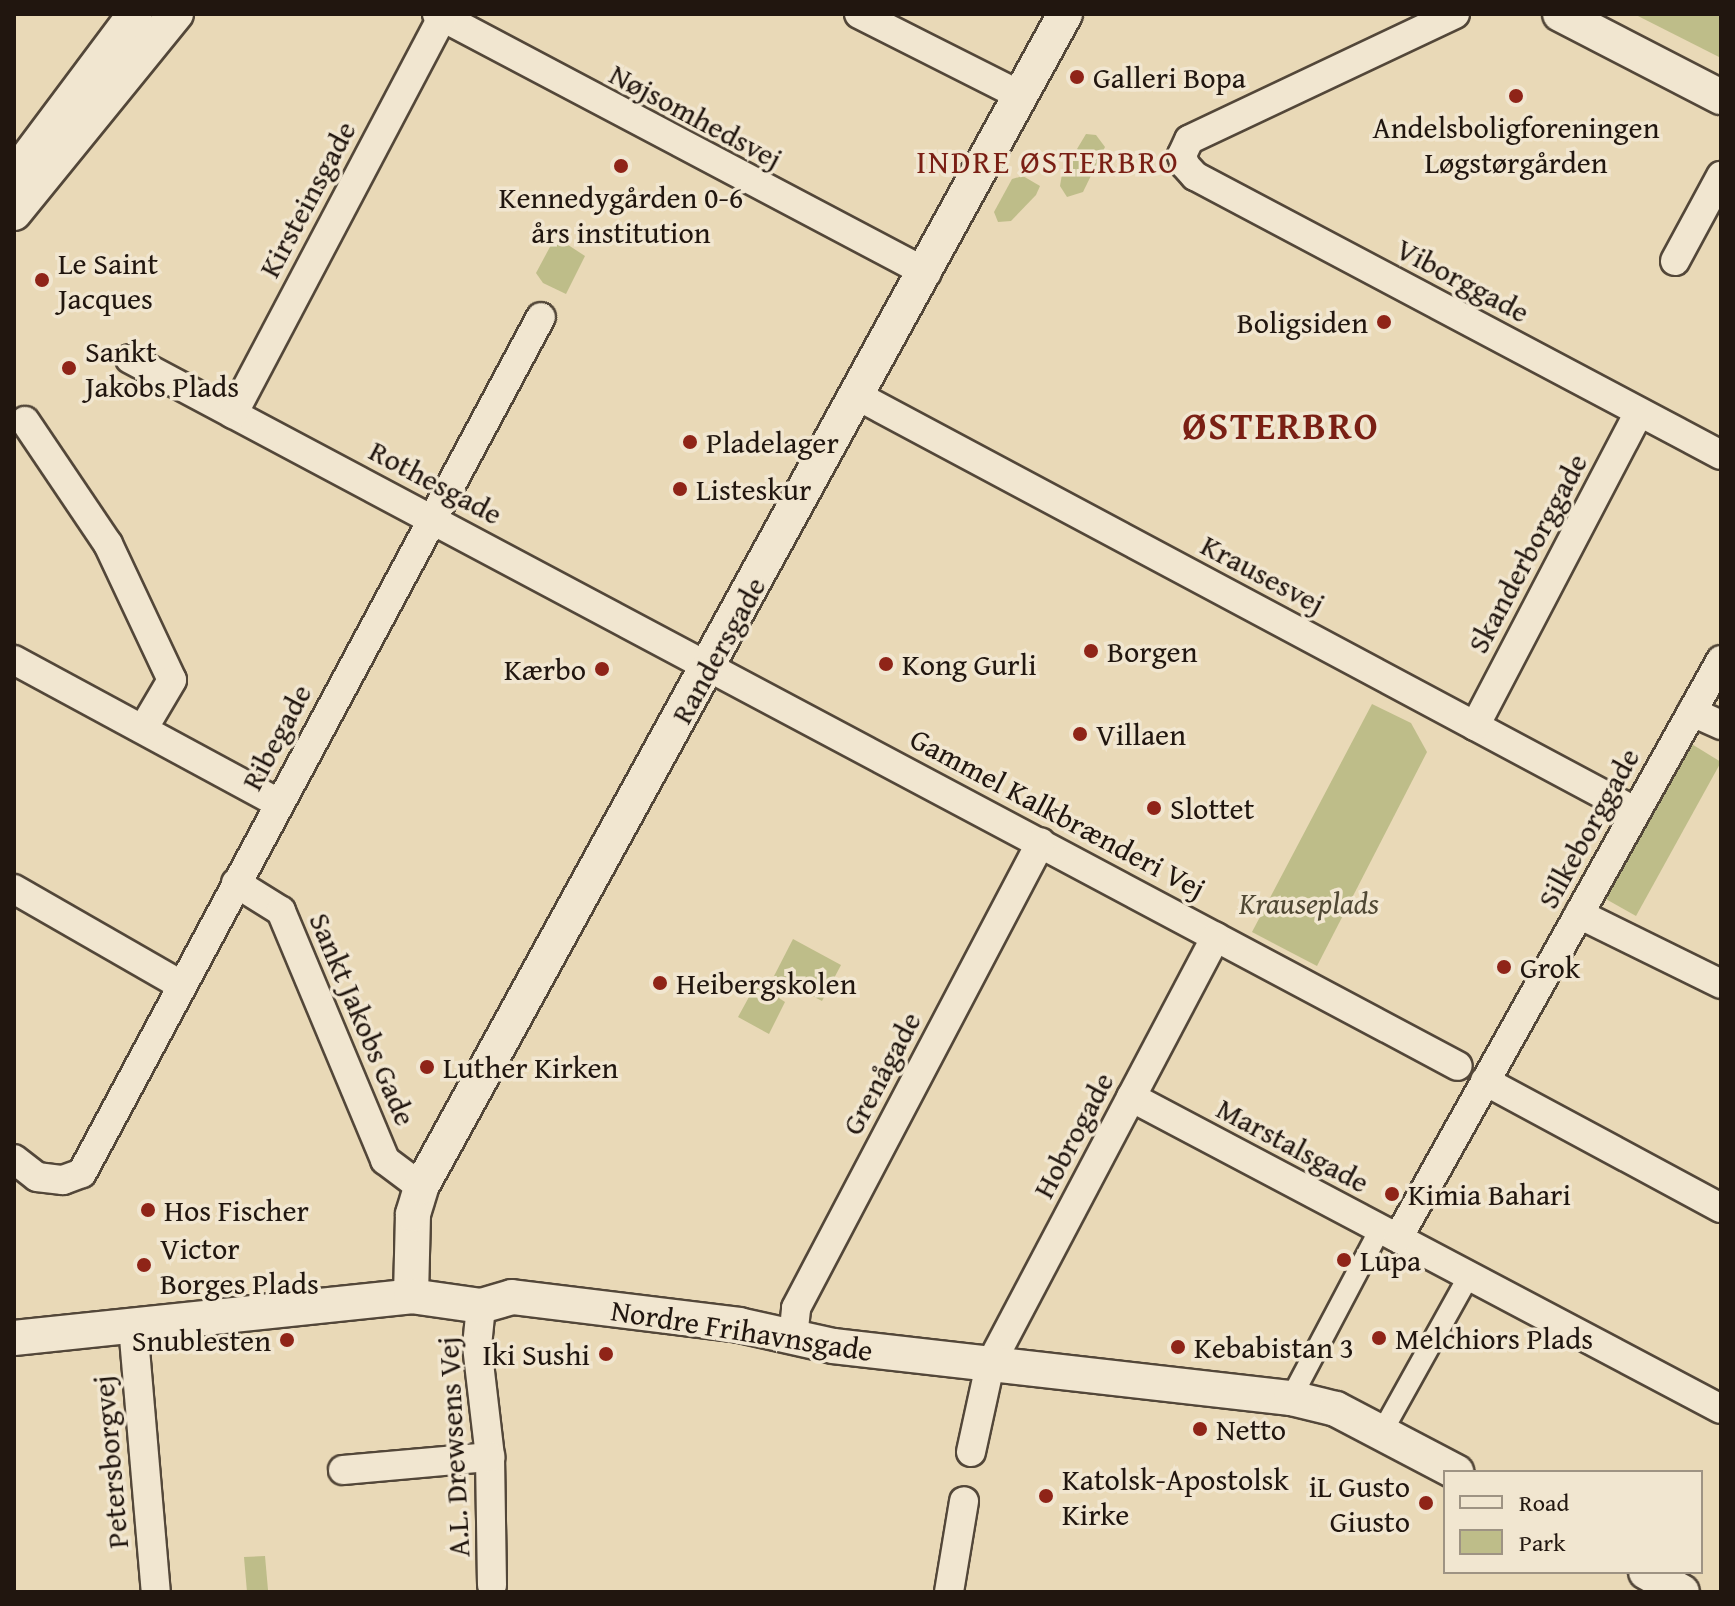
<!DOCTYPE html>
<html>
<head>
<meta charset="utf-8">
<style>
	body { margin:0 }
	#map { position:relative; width:1735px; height:1606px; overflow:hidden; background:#e9d9b7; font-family:"Gentium Book Plus",serif }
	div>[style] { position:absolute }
	.green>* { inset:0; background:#bebd89 }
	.roads { filter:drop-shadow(2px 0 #534739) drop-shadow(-2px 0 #534739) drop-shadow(0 2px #534739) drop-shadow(0 -2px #534739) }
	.pedestrian>* { height:20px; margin:-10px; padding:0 10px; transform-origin:10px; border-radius:10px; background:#f1e6d0 }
	.minor>* { height:28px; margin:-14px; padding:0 14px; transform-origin:14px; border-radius:14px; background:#f1e6d0 }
	.tertiary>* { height:34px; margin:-17px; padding:0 17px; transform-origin:17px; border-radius:17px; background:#f1e6d0 }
	.dots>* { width:22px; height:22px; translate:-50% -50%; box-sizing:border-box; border:4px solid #f1e6d0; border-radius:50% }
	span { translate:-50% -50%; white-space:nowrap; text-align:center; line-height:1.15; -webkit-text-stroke:7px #f1e6d0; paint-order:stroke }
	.poi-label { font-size:30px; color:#21160f }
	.left { translate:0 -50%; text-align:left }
	.right { translate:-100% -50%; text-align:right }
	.street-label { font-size:30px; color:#21160f }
	.park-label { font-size:30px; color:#504834; font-style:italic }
	.neighbourhood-label { font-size:32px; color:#7a1f14; letter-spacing:2px }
	.district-label { font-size:38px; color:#7a1f14; font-weight:700; letter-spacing:2px }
	.frame { position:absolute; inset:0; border:16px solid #21160f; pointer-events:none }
	.legend { position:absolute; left:1443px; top:1470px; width:260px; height:104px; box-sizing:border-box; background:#f1e6d0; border:2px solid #9e9383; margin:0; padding:10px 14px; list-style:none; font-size:24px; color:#21160f }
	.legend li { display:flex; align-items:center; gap:16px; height:40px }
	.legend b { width:40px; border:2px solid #9e9383 }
</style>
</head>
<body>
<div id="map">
	<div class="green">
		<i style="clip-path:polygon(1634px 14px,1721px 14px,1721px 58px)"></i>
		<i style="clip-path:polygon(1086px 134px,1096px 135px,1105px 147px,1083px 192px,1067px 197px,1060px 186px,1062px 174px)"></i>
		<i style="clip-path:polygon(1023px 176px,1040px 186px,1036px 195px,1011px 221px,998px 222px,994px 212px,1012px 179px)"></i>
		<i style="clip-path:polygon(562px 241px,585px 256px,566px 294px,543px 283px,536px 273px,551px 245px)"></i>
		<i style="clip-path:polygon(1372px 704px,1411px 723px,1427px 752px,1317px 966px,1252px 932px)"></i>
		<i style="clip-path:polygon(1690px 743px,1721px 762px,1636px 916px,1604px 898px)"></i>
		<i style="clip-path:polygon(793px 939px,841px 965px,822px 1001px,774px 976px)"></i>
		<i style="clip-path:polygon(774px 983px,785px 988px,779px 998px,785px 1002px,769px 1034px,738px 1017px,755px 986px,769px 992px)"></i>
		<i style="clip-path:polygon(265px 1556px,268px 1590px,247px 1592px,244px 1557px)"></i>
	</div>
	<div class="roads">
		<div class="pedestrian">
			<i style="left:1291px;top:1398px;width:191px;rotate:-62.2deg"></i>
			<i style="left:1382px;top:1432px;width:179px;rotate:-60.9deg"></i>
		</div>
		<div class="minor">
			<i style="left:437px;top:14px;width:554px;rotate:27.86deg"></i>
			<i style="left:859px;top:14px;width:182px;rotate:26.8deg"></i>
			<i style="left:1455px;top:14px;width:294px;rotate:154.7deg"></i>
			<i style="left:1189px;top:140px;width:17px;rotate:115deg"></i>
			<i style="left:1182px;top:155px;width:10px;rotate:73deg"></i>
			<i style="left:1185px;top:165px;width:15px;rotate:48deg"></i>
			<i style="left:1195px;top:176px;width:595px;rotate:27.94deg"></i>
			<i style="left:1675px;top:261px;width:97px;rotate:-61.6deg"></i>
			<i style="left:130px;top:359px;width:1504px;rotate:28.03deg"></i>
			<i style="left:858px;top:396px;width:882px;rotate:28.13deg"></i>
			<i style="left:233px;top:414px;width:449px;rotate:-62.2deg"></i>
			<i style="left:25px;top:421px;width:148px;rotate:56deg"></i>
			<i style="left:108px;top:544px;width:150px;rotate:64.8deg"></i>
			<i style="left:172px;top:680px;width:57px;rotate:120.6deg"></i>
			<i style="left:14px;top:660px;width:301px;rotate:28.4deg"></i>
			<i style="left:1692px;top:712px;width:32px;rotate:24deg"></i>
			<i style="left:1475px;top:726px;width:354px;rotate:-62.4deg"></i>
			<i style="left:236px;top:883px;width:53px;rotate:31.9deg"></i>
			<i style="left:281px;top:911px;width:270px;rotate:67.3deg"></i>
			<i style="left:385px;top:1160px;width:45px;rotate:36.9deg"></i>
			<i style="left:14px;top:889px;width:193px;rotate:29.9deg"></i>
			<i style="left:1579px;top:914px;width:158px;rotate:26.2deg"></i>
			<i style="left:1485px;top:1081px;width:268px;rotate:28.3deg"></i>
			<i style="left:1131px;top:1097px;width:667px;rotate:27.87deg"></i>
			<i style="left:14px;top:1159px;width:29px;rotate:38deg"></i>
			<i style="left:37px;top:1177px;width:26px;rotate:7deg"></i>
			<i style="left:63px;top:1180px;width:20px;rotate:-20deg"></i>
			<i style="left:82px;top:1173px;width:971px;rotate:-61.8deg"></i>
			<i style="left:1398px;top:1238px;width:662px;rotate:-60.8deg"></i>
			<i style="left:481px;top:1306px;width:40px;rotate:95.7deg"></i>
			<i style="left:477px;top:1346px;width:112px;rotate:83.3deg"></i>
			<i style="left:490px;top:1457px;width:128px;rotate:89.1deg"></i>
			<i style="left:133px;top:1326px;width:267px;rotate:85.1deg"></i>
			<i style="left:793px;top:1338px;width:30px;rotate:-84deg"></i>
			<i style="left:796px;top:1308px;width:526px;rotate:-62.27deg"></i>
			<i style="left:971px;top:1452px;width:89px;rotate:-77.7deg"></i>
			<i style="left:990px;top:1365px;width:484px;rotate:-62.2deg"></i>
			<i style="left:343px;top:1470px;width:148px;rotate:-5.1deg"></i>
			<i style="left:949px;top:1592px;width:92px;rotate:-80.6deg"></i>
		</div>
		<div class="tertiary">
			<i style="left:1560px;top:14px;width:181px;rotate:27.3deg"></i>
			<i style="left:14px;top:176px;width:202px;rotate:-53.2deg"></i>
			<i style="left:14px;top:213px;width:257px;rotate:-50.9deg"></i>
			<i style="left:411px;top:1296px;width:82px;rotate:-88.6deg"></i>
			<i style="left:413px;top:1214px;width:28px;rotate:-73deg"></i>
			<i style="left:421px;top:1187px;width:1338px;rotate:-61.23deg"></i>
			<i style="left:14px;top:1338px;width:399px;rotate:-6deg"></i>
			<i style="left:411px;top:1296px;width:71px;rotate:8.1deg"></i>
			<i style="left:481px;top:1306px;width:32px;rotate:-16deg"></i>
			<i style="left:512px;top:1297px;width:229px;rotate:7deg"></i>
			<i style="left:739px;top:1325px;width:96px;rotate:12.6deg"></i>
			<i style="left:833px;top:1346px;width:461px;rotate:6.5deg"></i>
			<i style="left:1291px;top:1398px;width:46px;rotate:13.7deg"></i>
			<i style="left:1336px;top:1409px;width:136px;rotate:27.7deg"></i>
			<i style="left:1646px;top:1572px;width:41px;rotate:29.1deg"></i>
		</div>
	</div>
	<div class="dots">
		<i style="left:1077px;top:77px;background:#8f2418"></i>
		<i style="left:1516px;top:96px;background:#8f2418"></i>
		<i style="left:621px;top:166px;background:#8f2418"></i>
		<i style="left:42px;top:280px;background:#8f2418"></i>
		<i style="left:1384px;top:322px;background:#8f2418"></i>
		<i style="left:69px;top:368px;background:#8f2418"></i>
		<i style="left:690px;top:442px;background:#8f2418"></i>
		<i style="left:680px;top:489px;background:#8f2418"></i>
		<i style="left:1091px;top:651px;background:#8f2418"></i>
		<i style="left:886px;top:664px;background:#8f2418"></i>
		<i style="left:602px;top:669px;background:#8f2418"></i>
		<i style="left:1080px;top:734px;background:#8f2418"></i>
		<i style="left:1154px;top:808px;background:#8f2418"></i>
		<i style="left:1504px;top:967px;background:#8f2418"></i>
		<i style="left:660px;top:983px;background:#8f2418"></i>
		<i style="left:427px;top:1067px;background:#8f2418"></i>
		<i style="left:1392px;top:1194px;background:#8f2418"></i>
		<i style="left:148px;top:1210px;background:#8f2418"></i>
		<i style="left:1344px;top:1260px;background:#8f2418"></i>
		<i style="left:144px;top:1265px;background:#8f2418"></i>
		<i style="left:1379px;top:1338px;background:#8f2418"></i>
		<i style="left:287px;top:1340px;background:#8f2418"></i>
		<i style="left:1178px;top:1347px;background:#8f2418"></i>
		<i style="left:606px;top:1354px;background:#8f2418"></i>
		<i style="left:1200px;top:1429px;background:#8f2418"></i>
		<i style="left:1046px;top:1496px;background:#8f2418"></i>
		<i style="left:1426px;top:1503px;background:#8f2418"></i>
	</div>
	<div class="poi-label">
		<span class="left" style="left:1093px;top:77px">Galleri Bopa</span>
		<span style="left:1516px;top:144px">Andelsboligforeningen<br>Løgstørgården</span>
		<span style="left:621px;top:214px">Kennedygården 0-6<br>års institution</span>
		<span class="left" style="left:58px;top:280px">Le Saint<br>Jacques</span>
		<span class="right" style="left:1368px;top:322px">Boligsiden</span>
		<span class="left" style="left:85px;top:368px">Sankt<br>Jakobs Plads</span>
		<span class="left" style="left:706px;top:442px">Pladelager</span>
		<span class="left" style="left:696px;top:489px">Listeskur</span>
		<span class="left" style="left:1107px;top:651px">Borgen</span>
		<span class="left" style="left:902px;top:664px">Kong Gurli</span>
		<span class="right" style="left:586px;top:669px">Kærbo</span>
		<span class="left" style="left:1096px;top:734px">Villaen</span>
		<span class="left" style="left:1170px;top:808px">Slottet</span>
		<span class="left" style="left:1520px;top:967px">Grok</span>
		<span class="left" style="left:676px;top:983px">Heibergskolen</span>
		<span class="left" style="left:443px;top:1067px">Luther Kirken</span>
		<span class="left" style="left:1408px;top:1194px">Kimia Bahari</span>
		<span class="left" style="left:164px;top:1210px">Hos Fischer</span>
		<span class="left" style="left:160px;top:1265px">Victor<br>Borges Plads</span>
		<span class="left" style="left:1360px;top:1260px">Lupa</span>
		<span class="left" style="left:1395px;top:1338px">Melchiors Plads</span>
		<span class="right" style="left:271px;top:1340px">Snublesten</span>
		<span class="left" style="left:1194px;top:1347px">Kebabistan 3</span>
		<span class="right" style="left:590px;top:1354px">Iki Sushi</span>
		<span class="left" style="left:1216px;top:1429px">Netto</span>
		<span class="left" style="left:1062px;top:1496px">Katolsk-Apostolsk<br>Kirke</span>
		<span class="right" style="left:1410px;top:1503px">iL Gusto<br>Giusto</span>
	</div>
	<div class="street-label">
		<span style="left:696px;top:116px;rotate:28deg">Nøjsomhedsvej</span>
		<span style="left:307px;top:199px;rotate:-62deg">Kirsteinsgade</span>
		<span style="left:1463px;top:280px;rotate:28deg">Viborggade</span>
		<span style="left:436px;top:482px;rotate:28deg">Rothesgade</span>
		<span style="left:1527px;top:553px;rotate:-62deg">Skanderborggade</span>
		<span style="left:1263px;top:574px;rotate:28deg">Krausesvej</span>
		<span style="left:718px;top:650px;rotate:-61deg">Randersgade</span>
		<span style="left:276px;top:737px;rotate:-62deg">Ribegade</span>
		<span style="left:1058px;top:813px;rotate:28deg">Gammel Kalkbrænderi Vej</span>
		<span style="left:1588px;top:828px;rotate:-61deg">Silkeborggade</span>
		<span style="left:363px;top:1019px;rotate:67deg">Sankt Jakobs Gade</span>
		<span style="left:881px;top:1073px;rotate:-62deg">Grenågade</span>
		<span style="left:1073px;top:1135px;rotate:-62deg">Hobrogade</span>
		<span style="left:1293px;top:1145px;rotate:28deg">Marstalsgade</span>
		<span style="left:742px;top:1330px;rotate:9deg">Nordre Frihavnsgade</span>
		<span style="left:453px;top:1447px;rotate:-93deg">A.L. Drewsens Vej</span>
		<span style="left:110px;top:1462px;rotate:-95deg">Petersborgvej</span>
	</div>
	<div class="park-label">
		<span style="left:1309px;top:903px">Krauseplads</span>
	</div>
	<div class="neighbourhood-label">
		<span style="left:1048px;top:162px">INDRE ØSTERBRO</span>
	</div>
	<div class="district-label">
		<span style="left:1281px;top:426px">ØSTERBRO</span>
	</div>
	<div class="frame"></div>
	<ul class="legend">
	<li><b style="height:10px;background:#f1e6d0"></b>Road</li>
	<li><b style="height:22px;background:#bebd89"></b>Park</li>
	</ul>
</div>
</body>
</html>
